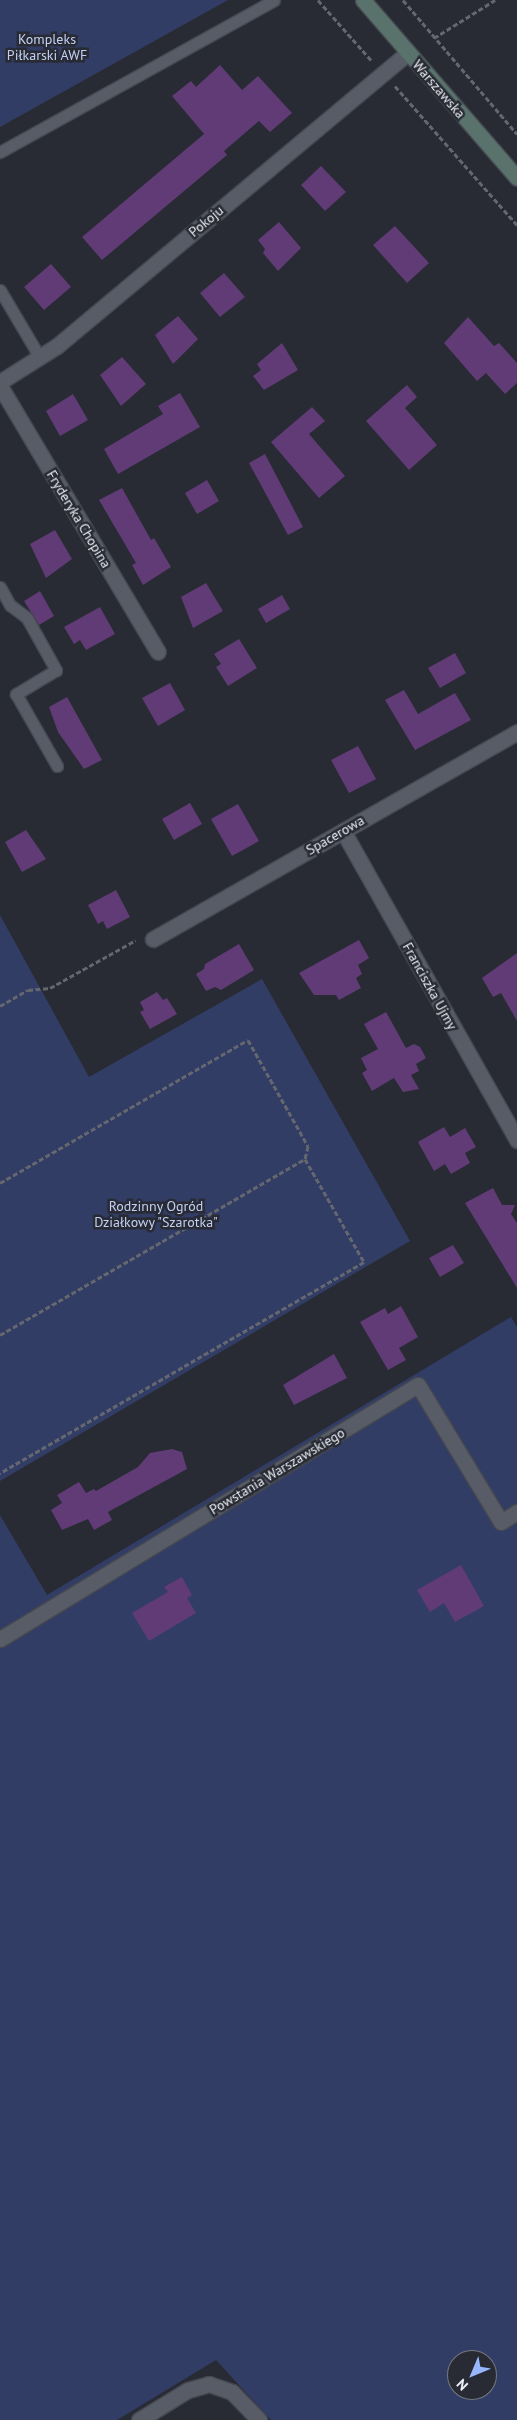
<!DOCTYPE html>
<html>
<head>
<meta charset="utf-8">
<style>
	body { margin:0 }
	#map { position:relative; width:517px; height:2420px; overflow:hidden; background:#282b34; font-family:"PT Sans",sans-serif }
	div>[style] { position:absolute }
	.green>* { inset:0; background:#323d65 }
	.building>* { inset:0; background:#603b75 }
	.path>* { height:3px; margin-top:-1.5px; transform-origin:0; background:repeating-linear-gradient(90deg,#64676f 0 5px,transparent 0 7.5px) }
	.roads { filter:drop-shadow(1px 0 #454850) drop-shadow(-1px 0 #454850) drop-shadow(0 1px #454850) drop-shadow(0 -1px #454850) }
	.lane>* { height:11px; margin:-5.5px; padding:0 5.5px; transform-origin:5.5px; border-radius:5.5px; background:#585c67 }
	.street>* { height:15px; margin:-7.5px; padding:0 7.5px; transform-origin:7.5px; border-radius:7.5px; background:#585c67 }
	.secondary>* { height:15px; margin:-7.5px; padding:0 7.5px; transform-origin:7.5px; border-radius:7.5px; background:#59736c }
	span { translate:-50% -50%; white-space:nowrap; text-align:center; line-height:1.15; -webkit-text-stroke:5px #282b34; paint-order:stroke }
	.park-label { font-size:14px; color:#c3d0f4 }
	.street-label { font-size:14px; color:#eceff5 }
	.north { position:absolute; left:447px; top:2350px; width:50px; height:50px; box-sizing:border-box; background:#282b34; border:1px solid #767981; border-radius:50%; rotate:225deg; font-size:14px; font-weight:700; line-height:20px; text-align:center; color:#eceff5 }
	.north::after { content:''; display:block; margin:auto; width:18px; height:22px; background:#98b6fd; clip-path:polygon(50% 0,100% 100%,50% 72%,0 100%) }
</style>
</head>
<body>
<div id="map">
	<div class="green">
		<i style="clip-path:polygon(0 0,228px 0,0 127px)"></i>
		<i style="clip-path:polygon(0 915px,89px 1077px,262px 979px,410px 1241px,0 1481px)"></i>
		<i style="clip-path:polygon(evenodd,511px 1317px,517px 1327px,517px 2420px,271px 2420px,216px 2360px,117px 2420px,0 2420px,0 1515px,47px 1595px,511px 1317px,457px 2360px,487px 2360px,487px 2390px,457px 2390px,457px 2360px)"></i>
	</div>
	<div class="building">
		<i style="clip-path:polygon(220px 65px,242px 90px,258px 76px,292px 113px,270px 132px,259px 121px,224px 151px,227px 155px,102px 260px,82px 237px,204px 134px,172px 96px,191px 81px,196px 87px)"></i>
		<i style="clip-path:polygon(321px 166px,346px 192px,325px 211px,301px 185px)"></i>
		<i style="clip-path:polygon(279px 222px,301px 248px,278px 271px,263px 253px,265px 249px,258px 240px)"></i>
		<i style="clip-path:polygon(395px 226px,429px 263px,407px 283px,373px 245px)"></i>
		<i style="clip-path:polygon(51px 264px,71px 287px,44px 310px,24px 287px)"></i>
		<i style="clip-path:polygon(224px 273px,245px 297px,220px 317px,200px 293px)"></i>
		<i style="clip-path:polygon(178px 316px,198px 339px,173px 364px,155px 335px)"></i>
		<i style="clip-path:polygon(468px 317px,494px 346px,499px 343px,517px 363px,517px 383px,505px 394px,486px 373px,477px 381px,444px 343px)"></i>
		<i style="clip-path:polygon(282px 343px,298px 370px,264px 390px,253px 376px,261px 370px,257px 364px)"></i>
		<i style="clip-path:polygon(122px 357px,146px 384px,121px 406px,100px 375px)"></i>
		<i style="clip-path:polygon(407px 385px,417px 397px,405px 408px,437px 445px,409px 470px,366px 421px)"></i>
		<i style="clip-path:polygon(180px 393px,200px 427px,118px 474px,104px 449px,163px 414px,158px 406px)"></i>
		<i style="clip-path:polygon(73px 394px,88px 420px,60px 436px,46px 411px)"></i>
		<i style="clip-path:polygon(312px 407px,325px 421px,309px 434px,345px 476px,319px 498px,271px 442px)"></i>
		<i style="clip-path:polygon(265px 454px,303px 527px,288px 535px,249px 463px)"></i>
		<i style="clip-path:polygon(207px 480px,219px 501px,197px 514px,185px 493px)"></i>
		<i style="clip-path:polygon(122px 488px,151px 540px,154px 538px,171px 567px,143px 585px,132px 565px,136px 563px,99px 500px)"></i>
		<i style="clip-path:polygon(55px 530px,72px 559px,46px 578px,30px 544px)"></i>
		<i style="clip-path:polygon(206px 583px,223px 611px,193px 628px,181px 597px)"></i>
		<i style="clip-path:polygon(40px 591px,54px 616px,39px 625px,24px 601px)"></i>
		<i style="clip-path:polygon(282px 595px,290px 609px,266px 623px,258px 609px)"></i>
		<i style="clip-path:polygon(100px 607px,115px 634px,86px 650px,80px 640px,74px 644px,64px 627px)"></i>
		<i style="clip-path:polygon(239px 639px,257px 668px,228px 686px,216px 667px,221px 664px,214px 654px)"></i>
		<i style="clip-path:polygon(455px 653px,466px 673px,440px 688px,428px 668px)"></i>
		<i style="clip-path:polygon(170px 683px,185px 710px,158px 726px,142px 698px)"></i>
		<i style="clip-path:polygon(404px 690px,418px 714px,455px 693px,471px 720px,415px 750px,385px 700px)"></i>
		<i style="clip-path:polygon(67px 697px,102px 760px,84px 769px,58px 732px,49px 707px)"></i>
		<i style="clip-path:polygon(358px 746px,376px 779px,349px 793px,331px 760px)"></i>
		<i style="clip-path:polygon(190px 803px,202px 824px,174px 840px,162px 819px)"></i>
		<i style="clip-path:polygon(238px 804px,259px 841px,232px 856px,211px 819px)"></i>
		<i style="clip-path:polygon(26px 830px,46px 859px,22px 872px,5px 842px)"></i>
		<i style="clip-path:polygon(116px 890px,130px 917px,107px 929px,103px 921px,98px 924px,88px 905px)"></i>
		<i style="clip-path:polygon(359px 940px,369px 958px,358px 965px,362px 974px,356px 978px,361px 988px,339px 1000px,336px 995px,314px 995px,299px 973px)"></i>
		<i style="clip-path:polygon(239px 944px,254px 970px,221px 990px,215px 987px,206px 991px,196px 974px,204px 969px,205px 964px)"></i>
		<i style="clip-path:polygon(517px 953px,517px 1021px,501px 993px,493px 997px,482px 978px)"></i>
		<i style="clip-path:polygon(157px 992px,163px 1000px,167px 998px,177px 1014px,150px 1029px,140px 1012px,144px 1010px,140px 1002px)"></i>
		<i style="clip-path:polygon(386px 1012px,406px 1048px,414px 1044px,420px 1047px,426px 1058px,416px 1064px,419px 1071px,411px 1075px,419px 1089px,403px 1092px,394px 1078px,372px 1091px,362px 1073px,367px 1070px,361px 1058px,378px 1049px,364px 1024px)"></i>
		<i style="clip-path:polygon(444px 1127px,450px 1137px,465px 1128px,476px 1147px,465px 1153px,470px 1163px,451px 1174px,445px 1164px,434px 1171px,418px 1142px)"></i>
		<i style="clip-path:polygon(493px 1188px,502px 1205px,515px 1205px,511px 1214px,517px 1223px,517px 1288px,465px 1203px)"></i>
		<i style="clip-path:polygon(453px 1245px,464px 1263px,440px 1277px,429px 1258px)"></i>
		<i style="clip-path:polygon(401px 1306px,418px 1337px,399px 1348px,406px 1360px,388px 1370px,360px 1322px,385px 1308px,388px 1314px)"></i>
		<i style="clip-path:polygon(334px 1354px,347px 1378px,294px 1405px,283px 1385px)"></i>
		<i style="clip-path:polygon(172px 1449px,182px 1452px,187px 1469px,108px 1512px,112px 1520px,94px 1530px,88px 1519px,62px 1530px,51px 1510px,62px 1503px,57px 1495px,79px 1482px,86px 1493px,94px 1489px,96px 1491px,138px 1467px,150px 1453px)"></i>
		<i style="clip-path:polygon(461px 1565px,484px 1606px,455px 1622px,444px 1603px,430px 1612px,417px 1590px)"></i>
		<i style="clip-path:polygon(182px 1577px,192px 1595px,187px 1598px,196px 1613px,149px 1641px,132px 1613px,168px 1592px,164px 1587px)"></i>
	</div>
	<div class="path">
		<i style="left:318px;top:0;width:81px;rotate:48.5deg"></i>
		<i style="left:403px;top:0;width:176px;rotate:49.6deg"></i>
		<i style="left:434px;top:38px;width:72px;rotate:-31.9deg"></i>
		<i style="left:395px;top:86px;width:185px;rotate:48.7deg"></i>
		<i style="left:0;top:1006px;width:32px;rotate:-30deg"></i>
		<i style="left:28px;top:990px;width:22px;rotate:-5deg"></i>
		<i style="left:50px;top:988px;width:98px;rotate:-29.2deg"></i>
		<i style="left:0;top:1183px;width:286px;rotate:-30deg"></i>
		<i style="left:248px;top:1040px;width:122px;rotate:60.5deg"></i>
		<i style="left:308px;top:1146px;width:13px;rotate:103deg"></i>
		<i style="left:305px;top:1159px;width:119px;rotate:60.2deg"></i>
		<i style="left:364px;top:1262px;width:421px;rotate:149.9deg"></i>
		<i style="left:0;top:1335px;width:352px;rotate:-30deg"></i>
	</div>
	<div class="roads">
		<div class="lane">
			<i style="left:0;top:152px;width:313px;rotate:-29deg"></i>
			<i style="left:0;top:290px;width:77px;rotate:59.4deg"></i>
			<i style="left:0;top:587px;width:21px;rotate:61deg"></i>
			<i style="left:10px;top:605px;width:21px;rotate:37deg"></i>
			<i style="left:27px;top:618px;width:60px;rotate:60.9deg"></i>
			<i style="left:56px;top:670px;width:47px;rotate:149deg"></i>
			<i style="left:16px;top:694px;width:83px;rotate:60.3deg"></i>
		</div>
		<div class="street">
			<i style="left:0;top:382px;width:67px;rotate:-32.3deg"></i>
			<i style="left:57px;top:346px;width:456px;rotate:-39.9deg"></i>
			<i style="left:0;top:386px;width:309px;rotate:59.3deg"></i>
			<i style="left:343px;top:831px;width:355px;rotate:60.6deg"></i>
			<i style="left:153px;top:939px;width:419px;rotate:-29.6deg"></i>
			<i style="left:0;top:1639px;width:489px;rotate:-31.3deg"></i>
			<i style="left:418px;top:1385px;width:160px;rotate:58.8deg"></i>
			<i style="left:501px;top:1522px;width:19px;rotate:-32deg"></i>
			<i style="left:139px;top:2420px;width:57px;rotate:-31.5deg"></i>
			<i style="left:188px;top:2390px;width:22px;rotate:-16deg"></i>
			<i style="left:209px;top:2384px;width:24px;rotate:19deg"></i>
			<i style="left:232px;top:2392px;width:39px;rotate:46deg"></i>
		</div>
		<div class="secondary">
			<i style="left:363px;top:0;width:235px;rotate:49.1deg"></i>
		</div>
	</div>
	<div class="park-label">
		<span style="left:47px;top:47px">Kompleks<br>Piłkarski AWF</span>
		<span style="left:156px;top:1214px">Rodzinny Ogród<br>Działkowy "Szarotka"</span>
	</div>
	<div class="street-label">
		<span style="left:439px;top:89px;rotate:49deg">Warszawska</span>
		<span style="left:206px;top:221px;rotate:-40deg">Pokoju</span>
		<span style="left:79px;top:519px;rotate:59deg">Fryderyka Chopina</span>
		<span style="left:335px;top:835px;rotate:-30deg">Spacerowa</span>
		<span style="left:430px;top:986px;rotate:61deg">Franciszka Ujmy</span>
		<span style="left:277px;top:1471px;rotate:-31deg">Powstania Warszawskiego</span>
	</div>
	<div class="north">N</div>
</div>
</body>
</html>
